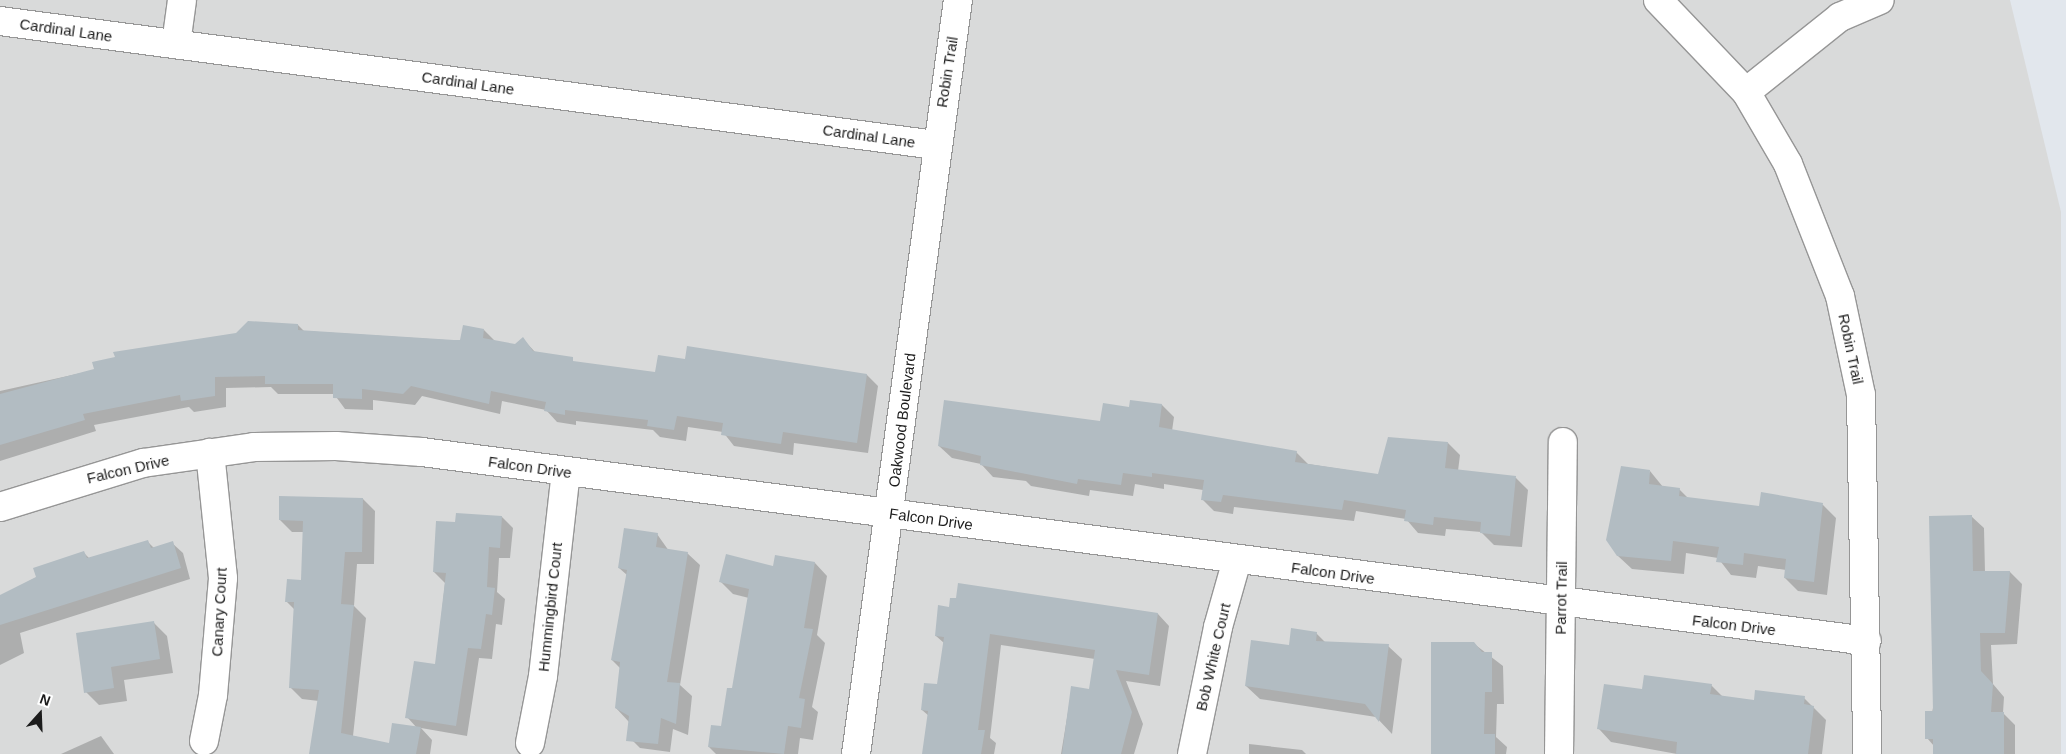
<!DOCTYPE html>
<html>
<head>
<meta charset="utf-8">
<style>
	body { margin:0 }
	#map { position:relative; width:2066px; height:754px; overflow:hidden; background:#e2e7ed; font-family:Helvetica,sans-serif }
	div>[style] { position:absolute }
	.residential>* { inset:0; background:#d9dada }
	.shadow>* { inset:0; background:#0003 }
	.building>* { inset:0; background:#b2bcc2 }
	.roads { filter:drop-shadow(1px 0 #969696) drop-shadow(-1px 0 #969696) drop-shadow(0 1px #969696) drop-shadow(0 -1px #969696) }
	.street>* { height:28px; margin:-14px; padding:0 14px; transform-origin:14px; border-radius:14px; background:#fff }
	span { translate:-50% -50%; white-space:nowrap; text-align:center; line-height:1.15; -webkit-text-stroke:4px #fff; paint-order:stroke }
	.street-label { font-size:15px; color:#1c1c1c }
	.north { position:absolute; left:15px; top:689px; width:50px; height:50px; -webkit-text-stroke:4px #fff; paint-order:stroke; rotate:20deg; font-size:14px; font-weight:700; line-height:20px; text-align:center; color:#1c1c1c }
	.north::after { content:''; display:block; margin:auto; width:18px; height:22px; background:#1c1c1c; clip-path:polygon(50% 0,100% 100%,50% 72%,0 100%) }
</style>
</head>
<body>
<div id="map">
	<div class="residential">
		<i style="clip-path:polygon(0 0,2010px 0,2061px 212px,2061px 754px,0 754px)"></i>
	</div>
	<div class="shadow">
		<i style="clip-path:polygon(298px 325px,304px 331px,461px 341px,484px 330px,496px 342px,515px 346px,523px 339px,536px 353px,577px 363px,656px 373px,686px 361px,867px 375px,878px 386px,868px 453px,794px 443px,793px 455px,734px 446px,723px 432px,688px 427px,686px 441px,660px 437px,653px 430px,576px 421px,576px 425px,557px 422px,546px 410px,502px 401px,500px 414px,422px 396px,415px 405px,373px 400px,373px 410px,345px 409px,334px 394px,278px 394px,271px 387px,226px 388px,226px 407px,194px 412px,189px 407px,94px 425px,96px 431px,0 461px,0 391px)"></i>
		<i style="clip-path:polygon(1162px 405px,1174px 417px,1172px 431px,1296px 452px,1308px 464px,1379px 475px,1448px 443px,1460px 455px,1458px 471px,1516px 478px,1528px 490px,1522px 547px,1494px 545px,1481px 532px,1446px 529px,1445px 536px,1418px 533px,1406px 519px,1356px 511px,1354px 521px,1234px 507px,1233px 514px,1214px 511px,1202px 499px,1203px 490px,1164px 484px,1164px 489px,1135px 484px,1133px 496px,1090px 490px,1089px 496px,1031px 486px,1026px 481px,993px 477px,981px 464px,952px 458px,939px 446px,1101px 422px,1130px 408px)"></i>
		<i style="clip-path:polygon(1650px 471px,1663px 487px,1679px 489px,1688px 498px,1760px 507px,1823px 505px,1836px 518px,1827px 595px,1798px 591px,1785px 578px,1786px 570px,1758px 566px,1756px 578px,1731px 575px,1718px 558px,1686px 553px,1684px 574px,1632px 569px,1618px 556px)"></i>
		<i style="clip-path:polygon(363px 499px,375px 511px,374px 564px,357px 564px,354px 606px,366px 618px,353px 736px,390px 744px,417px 728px,407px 717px,436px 666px,445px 583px,434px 572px,456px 523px,502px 517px,513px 528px,510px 558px,499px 558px,497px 592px,505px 599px,502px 625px,496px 624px,492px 659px,479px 658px,467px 736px,421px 728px,432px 740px,430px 754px,310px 754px,319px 701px,302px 699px,290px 687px,295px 610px,286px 601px,303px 581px,304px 532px,292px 532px,280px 520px)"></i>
		<i style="clip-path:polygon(1971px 516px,1984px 528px,1985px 572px,2010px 572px,2022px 584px,2017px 644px,1991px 645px,1993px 684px,2004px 697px,2003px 713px,2015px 725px,2015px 754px,1934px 754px,1934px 746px,1927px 738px)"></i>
		<i style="clip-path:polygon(657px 534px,669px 551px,687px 553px,700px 565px,680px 685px,692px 696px,688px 735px,673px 729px,670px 752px,640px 748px,628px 736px,629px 722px,616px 708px,621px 669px,612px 660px,627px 575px,619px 568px)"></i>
		<i style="clip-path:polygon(148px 542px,154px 548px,172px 543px,183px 553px,190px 579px,20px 633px,24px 653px,0 665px,0 596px,84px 553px,90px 559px)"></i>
		<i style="clip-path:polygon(815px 563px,827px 576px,817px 635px,825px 643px,812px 707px,818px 712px,813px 740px,800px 738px,798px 754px,716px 754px,709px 747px,722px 727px,733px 690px,749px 598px,733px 594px,720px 581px)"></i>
		<i style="clip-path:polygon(950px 608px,1158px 614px,1169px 626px,1160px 686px,1126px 681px,1143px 724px,1134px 754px,1061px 754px,1072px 688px,1090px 690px,1095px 659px,1001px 645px,990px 738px,996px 743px,994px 754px,923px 754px,929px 716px,922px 710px,938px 685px,944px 643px,936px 636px)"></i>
		<i style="clip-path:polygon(154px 623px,167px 636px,173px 673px,124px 680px,127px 701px,99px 705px,86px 692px)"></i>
		<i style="clip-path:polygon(1316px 633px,1326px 643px,1388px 646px,1402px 659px,1392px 734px,1376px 717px,1260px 699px,1246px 686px,1290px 647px)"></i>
		<i style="clip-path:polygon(1473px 643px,1503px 666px,1504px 704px,1497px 704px,1496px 737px,1507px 747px,1506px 754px,1432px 754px)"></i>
		<i style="clip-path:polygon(1711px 685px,1723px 697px,1755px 701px,1804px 698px,1826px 720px,1822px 754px,1677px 754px,1611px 742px,1599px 729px,1643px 690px)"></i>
		<i style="clip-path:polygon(101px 736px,114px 754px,61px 754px)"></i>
		<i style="clip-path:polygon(1249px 744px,1302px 750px,1306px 754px,1249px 754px)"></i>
	</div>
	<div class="building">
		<i style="clip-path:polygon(248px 321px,298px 324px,298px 330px,454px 340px,460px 340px,463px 325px,484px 329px,483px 338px,515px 344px,523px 337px,533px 351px,573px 357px,573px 361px,655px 372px,658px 355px,685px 359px,687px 346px,867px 374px,857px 443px,783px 432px,781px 444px,721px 435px,723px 423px,677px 416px,674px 430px,647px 426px,648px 420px,565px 410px,565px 415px,544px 411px,546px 402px,491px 391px,489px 404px,411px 386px,403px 394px,362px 389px,362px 399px,333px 398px,333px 384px,265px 384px,265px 376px,215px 377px,215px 396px,181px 401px,180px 395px,83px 414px,85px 420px,0 445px,0 394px,94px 369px,92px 362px,115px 357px,113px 352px,236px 333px)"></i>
		<i style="clip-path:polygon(944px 400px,1100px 421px,1103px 403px,1129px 407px,1130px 400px,1162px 404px,1159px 427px,1297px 451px,1295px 462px,1378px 474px,1388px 437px,1448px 442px,1445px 468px,1516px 476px,1510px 536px,1480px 533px,1481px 522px,1434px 517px,1433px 525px,1404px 521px,1406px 510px,1344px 500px,1342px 510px,1223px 495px,1221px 502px,1201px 500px,1204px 480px,1152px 473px,1152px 477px,1123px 473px,1121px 485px,1078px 479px,1077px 484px,980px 465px,981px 456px,938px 446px)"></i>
		<i style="clip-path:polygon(1621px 466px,1650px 470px,1649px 484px,1680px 488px,1679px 496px,1759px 506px,1761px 492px,1823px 503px,1814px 582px,1784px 578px,1786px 559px,1744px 553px,1743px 565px,1716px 562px,1719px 547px,1673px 541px,1671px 561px,1617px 556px,1606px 540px)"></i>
		<i style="clip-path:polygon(279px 496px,363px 498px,362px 552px,345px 552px,341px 604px,354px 605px,341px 733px,389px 743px,392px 723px,421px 727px,416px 754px,309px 754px,319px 690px,289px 688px,294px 602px,285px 602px,287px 579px,301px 580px,303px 521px,279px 520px)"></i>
		<i style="clip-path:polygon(456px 513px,502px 516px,500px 548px,489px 547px,487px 587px,495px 588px,492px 615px,486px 614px,481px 649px,468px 648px,456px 726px,405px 718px,414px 661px,435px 664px,446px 573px,433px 572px,436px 521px,455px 522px)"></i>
		<i style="clip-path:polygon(1972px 515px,1973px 571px,2010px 571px,2005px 633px,1980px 633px,1981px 671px,1993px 684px,1991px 712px,2004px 712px,2004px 754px,1933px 754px,1933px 739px,1925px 739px,1925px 711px,1933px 711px,1929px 516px)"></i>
		<i style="clip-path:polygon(624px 528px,658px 533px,656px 547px,688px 552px,667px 682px,680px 683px,676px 724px,661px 718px,658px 744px,626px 741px,629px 716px,615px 708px,620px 662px,611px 660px,627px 570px,618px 568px)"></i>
		<i style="clip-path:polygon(148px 540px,151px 548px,173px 541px,181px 568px,0 625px,0 595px,36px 577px,33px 568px,84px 551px,87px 558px)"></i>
		<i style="clip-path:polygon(726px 554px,773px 566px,775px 555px,815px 562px,804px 628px,813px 629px,799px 698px,805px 699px,801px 728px,788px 726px,784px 754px,708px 747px,711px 725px,721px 726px,727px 688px,732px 688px,749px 589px,719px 582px)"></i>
		<i style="clip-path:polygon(958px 583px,1158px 613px,1149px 675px,1116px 670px,1132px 712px,1121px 754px,1062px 754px,1071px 686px,1089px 689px,1095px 650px,990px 634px,978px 730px,985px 730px,981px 754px,922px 754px,928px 711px,921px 710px,924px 683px,937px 684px,944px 637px,935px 636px,938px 605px,949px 607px,950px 598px,956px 598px)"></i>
		<i style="clip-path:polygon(154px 621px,160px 659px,111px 667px,114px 688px,84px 693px,76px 633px)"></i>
		<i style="clip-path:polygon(1291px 628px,1317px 632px,1316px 641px,1389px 644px,1379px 722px,1365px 704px,1245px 686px,1251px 640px,1289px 645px)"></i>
		<i style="clip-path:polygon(1431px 642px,1474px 642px,1482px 652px,1492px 652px,1492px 692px,1485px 692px,1484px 734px,1495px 734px,1495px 754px,1431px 754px)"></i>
		<i style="clip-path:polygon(1644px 675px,1712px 684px,1710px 694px,1754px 700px,1755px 690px,1805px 696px,1804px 704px,1814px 706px,1808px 754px,1676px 754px,1677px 742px,1597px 729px,1604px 684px,1642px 689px)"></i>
	</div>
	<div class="roads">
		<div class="street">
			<i style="left:1658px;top:0;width:127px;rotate:46.3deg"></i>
			<i style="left:1746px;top:92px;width:83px;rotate:59.7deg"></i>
			<i style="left:1788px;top:164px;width:142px;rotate:68.5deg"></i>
			<i style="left:1840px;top:296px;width:101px;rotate:78deg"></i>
			<i style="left:1861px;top:395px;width:359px;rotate:89deg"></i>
			<i style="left:0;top:21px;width:944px;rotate:7.55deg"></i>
			<i style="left:176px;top:44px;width:44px;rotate:-82.2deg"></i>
			<i style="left:1746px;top:92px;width:120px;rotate:-38.6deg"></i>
			<i style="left:1840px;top:17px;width:43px;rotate:-23deg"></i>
			<i style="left:0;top:507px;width:150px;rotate:-17.1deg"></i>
			<i style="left:143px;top:463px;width:112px;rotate:-8.2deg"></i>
			<i style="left:254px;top:447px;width:82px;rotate:-0.7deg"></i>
			<i style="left:336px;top:446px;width:86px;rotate:4deg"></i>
			<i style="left:422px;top:452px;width:1457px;rotate:7.45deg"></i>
			<i style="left:204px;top:741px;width:47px;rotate:-78.9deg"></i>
			<i style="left:213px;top:695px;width:117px;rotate:-85.1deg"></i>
			<i style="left:223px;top:578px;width:126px;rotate:-95.9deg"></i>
			<i style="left:530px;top:743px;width:68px;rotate:-79deg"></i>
			<i style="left:543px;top:676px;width:205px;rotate:-83.6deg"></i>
			<i style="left:856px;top:754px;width:761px;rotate:-82.3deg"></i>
			<i style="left:1192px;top:754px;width:130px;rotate:-78.4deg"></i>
			<i style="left:1218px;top:627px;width:70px;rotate:-74.2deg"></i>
			<i style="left:1559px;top:754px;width:312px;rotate:-89.3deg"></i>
		</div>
	</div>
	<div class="street-label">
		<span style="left:66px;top:30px;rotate:8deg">Cardinal Lane</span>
		<span style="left:947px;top:72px;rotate:-81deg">Robin Trail</span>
		<span style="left:468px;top:83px;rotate:8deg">Cardinal Lane</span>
		<span style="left:869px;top:136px;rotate:8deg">Cardinal Lane</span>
		<span style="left:1851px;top:349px;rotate:78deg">Robin Trail</span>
		<span style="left:902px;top:420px;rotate:-83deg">Oakwood Boulevard</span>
		<span style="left:530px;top:467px;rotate:8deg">Falcon Drive</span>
		<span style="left:128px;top:469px;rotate:-13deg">Falcon Drive</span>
		<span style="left:931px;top:519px;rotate:8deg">Falcon Drive</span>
		<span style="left:1333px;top:573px;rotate:8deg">Falcon Drive</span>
		<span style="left:1561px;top:598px;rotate:-89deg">Parrot Trail</span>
		<span style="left:550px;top:607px;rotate:-84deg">Hummingbird Court</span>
		<span style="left:219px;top:612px;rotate:-87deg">Canary Court</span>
		<span style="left:1734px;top:625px;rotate:7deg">Falcon Drive</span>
		<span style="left:1213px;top:657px;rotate:-77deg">Bob White Court</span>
	</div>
	<div class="north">N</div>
</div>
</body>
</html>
